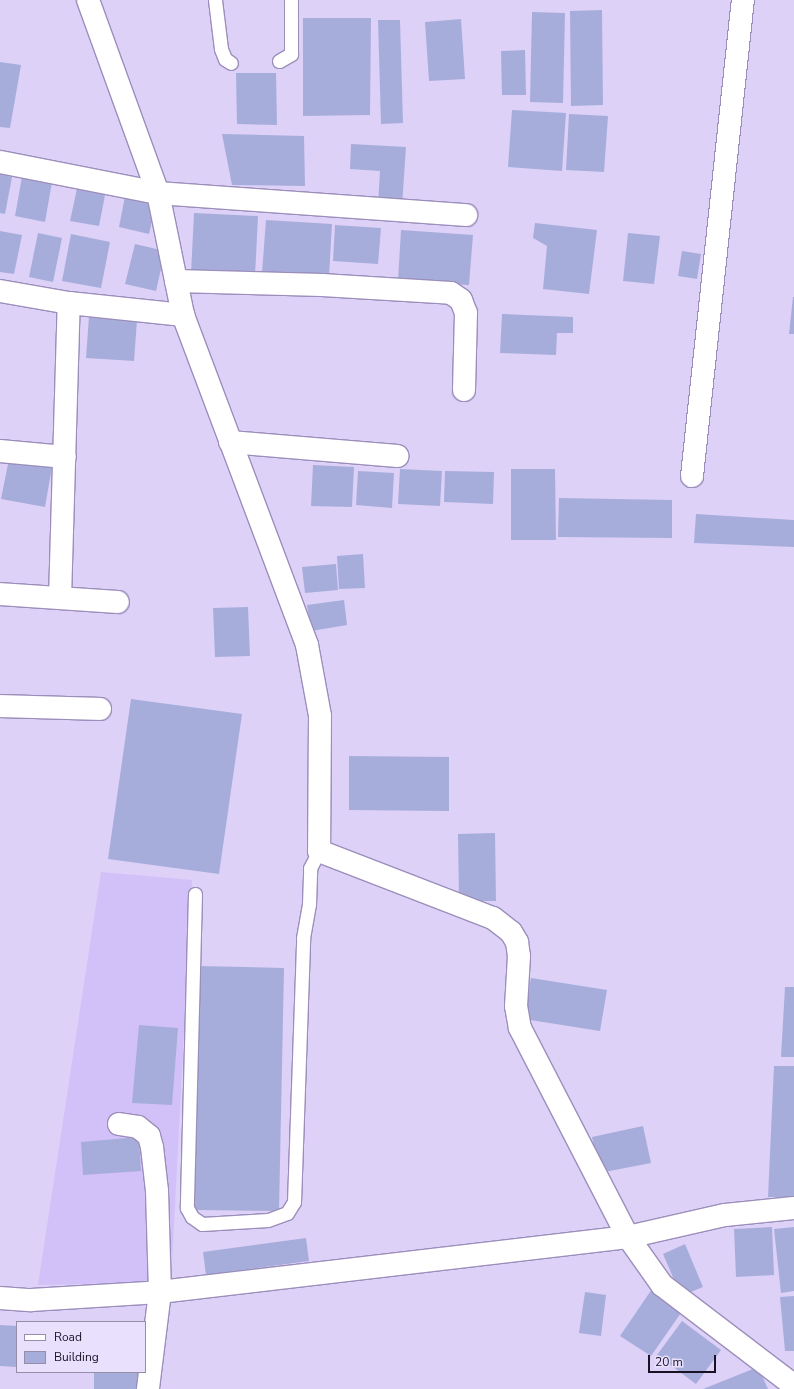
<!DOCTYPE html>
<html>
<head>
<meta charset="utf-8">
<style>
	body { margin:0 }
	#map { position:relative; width:794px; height:1389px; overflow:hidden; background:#ddd1f8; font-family:"Nunito Sans",sans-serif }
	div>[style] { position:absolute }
	.built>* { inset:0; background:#d2c1f8 }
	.building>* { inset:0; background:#a7addb }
	.roads { filter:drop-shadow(1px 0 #9c8ebb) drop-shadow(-1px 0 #9c8ebb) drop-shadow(0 1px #9c8ebb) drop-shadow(0 -1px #9c8ebb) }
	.service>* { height:13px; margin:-6.5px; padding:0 6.5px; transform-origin:6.5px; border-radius:6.5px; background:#fff }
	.minor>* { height:22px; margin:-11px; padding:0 11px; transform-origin:11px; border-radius:11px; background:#fff }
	span { translate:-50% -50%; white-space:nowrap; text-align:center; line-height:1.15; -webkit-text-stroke:4px #e9e0fe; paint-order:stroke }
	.legend { position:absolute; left:16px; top:1321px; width:130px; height:52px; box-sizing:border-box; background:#e9e0fe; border:1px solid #958ea6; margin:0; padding:5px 7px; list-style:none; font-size:12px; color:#181223 }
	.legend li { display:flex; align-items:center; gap:8px; height:20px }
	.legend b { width:20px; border:1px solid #958ea6 }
	.scale { position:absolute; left:648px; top:1355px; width:68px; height:18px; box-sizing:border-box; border:2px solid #181223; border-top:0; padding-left:5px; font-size:12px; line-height:14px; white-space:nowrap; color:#181223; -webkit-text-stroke:3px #e9e0fe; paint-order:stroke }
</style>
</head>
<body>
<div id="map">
	<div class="built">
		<i style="clip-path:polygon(101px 872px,192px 880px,171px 1282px,38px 1285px)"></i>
	</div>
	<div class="building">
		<i style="clip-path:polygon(602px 10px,603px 105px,571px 106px,570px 11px)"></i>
		<i style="clip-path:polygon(532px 12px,565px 13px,563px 103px,530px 102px)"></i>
		<i style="clip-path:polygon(303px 18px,371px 18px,370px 115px,303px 116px)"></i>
		<i style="clip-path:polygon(461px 19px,465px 79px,429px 81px,425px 22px)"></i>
		<i style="clip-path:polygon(378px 20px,400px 20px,403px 123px,381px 124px)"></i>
		<i style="clip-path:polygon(525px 50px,526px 95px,502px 95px,501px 51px)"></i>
		<i style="clip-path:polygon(0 62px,21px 65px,10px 128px,0 127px)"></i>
		<i style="clip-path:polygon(236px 73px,276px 73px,277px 125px,237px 124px)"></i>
		<i style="clip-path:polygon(512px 110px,566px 113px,562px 171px,508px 167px)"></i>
		<i style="clip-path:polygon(569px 114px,608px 116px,604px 172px,566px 170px)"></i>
		<i style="clip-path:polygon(222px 134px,304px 136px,305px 186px,232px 185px)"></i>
		<i style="clip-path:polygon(351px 144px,406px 147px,402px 206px,378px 205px,380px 171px,350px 169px)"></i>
		<i style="clip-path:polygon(0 174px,12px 177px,5px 214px,0 213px)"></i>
		<i style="clip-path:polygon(22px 177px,52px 182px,45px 222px,15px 216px)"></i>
		<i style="clip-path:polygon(78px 184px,106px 190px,99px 226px,70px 221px)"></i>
		<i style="clip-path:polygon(125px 196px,156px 203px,149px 234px,119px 227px)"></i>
		<i style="clip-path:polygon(194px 213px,258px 216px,255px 276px,191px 273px)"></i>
		<i style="clip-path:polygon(266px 220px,332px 224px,329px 277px,262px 273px)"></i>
		<i style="clip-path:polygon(535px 223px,597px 230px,589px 294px,543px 289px,547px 246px,533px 238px)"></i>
		<i style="clip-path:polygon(335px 225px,381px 228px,378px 264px,333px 261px)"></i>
		<i style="clip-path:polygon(401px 230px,473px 235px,469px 285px,398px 281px)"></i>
		<i style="clip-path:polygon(0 231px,22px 235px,14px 274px,0 272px)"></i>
		<i style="clip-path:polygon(38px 233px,62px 238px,53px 282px,29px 277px)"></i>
		<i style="clip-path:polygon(628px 233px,660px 236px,654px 284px,623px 281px)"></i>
		<i style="clip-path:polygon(71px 234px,110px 242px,101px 288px,62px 281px)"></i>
		<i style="clip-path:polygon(135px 244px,165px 251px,156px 291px,125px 284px)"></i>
		<i style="clip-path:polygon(682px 251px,701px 254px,697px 279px,678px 276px)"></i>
		<i style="clip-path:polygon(793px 297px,794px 297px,794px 334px,789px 334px)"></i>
		<i style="clip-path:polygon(502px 314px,573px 317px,573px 333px,557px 333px,556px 355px,500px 353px)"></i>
		<i style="clip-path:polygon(89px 317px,137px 320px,134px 361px,86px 358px)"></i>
		<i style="clip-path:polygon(9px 459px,52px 467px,45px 507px,1px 499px)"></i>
		<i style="clip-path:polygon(313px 465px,354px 467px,352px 507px,311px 506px)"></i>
		<i style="clip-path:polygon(400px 469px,442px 471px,440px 506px,398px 504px)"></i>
		<i style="clip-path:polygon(511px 469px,555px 469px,556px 540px,511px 540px)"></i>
		<i style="clip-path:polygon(358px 471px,394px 473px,392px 508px,356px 505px)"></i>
		<i style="clip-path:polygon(445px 471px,494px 472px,493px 504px,444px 502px)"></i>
		<i style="clip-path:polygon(559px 498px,672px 500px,672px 538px,558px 537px)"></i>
		<i style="clip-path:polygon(696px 514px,794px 520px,794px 547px,694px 543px)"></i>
		<i style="clip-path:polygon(363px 554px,365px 588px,339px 589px,337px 556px)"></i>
		<i style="clip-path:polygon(336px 564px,338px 590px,305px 593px,302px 567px)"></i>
		<i style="clip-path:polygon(344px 600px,347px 625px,311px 631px,307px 605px)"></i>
		<i style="clip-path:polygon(248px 607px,250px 656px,215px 657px,213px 608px)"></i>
		<i style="clip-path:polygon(131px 699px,242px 714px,219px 874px,108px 859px)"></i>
		<i style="clip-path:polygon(349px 756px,449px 757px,449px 811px,349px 810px)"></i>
		<i style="clip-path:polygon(495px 833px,496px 901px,459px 901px,458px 834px)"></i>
		<i style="clip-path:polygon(198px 966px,284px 968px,279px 1211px,194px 1210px)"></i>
		<i style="clip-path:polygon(531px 978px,607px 990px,600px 1031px,524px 1019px)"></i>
		<i style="clip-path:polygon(785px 987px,794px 987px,794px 1057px,781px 1057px)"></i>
		<i style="clip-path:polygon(139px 1025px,178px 1028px,172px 1105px,132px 1103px)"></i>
		<i style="clip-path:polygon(774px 1066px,794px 1066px,794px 1197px,768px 1197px)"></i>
		<i style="clip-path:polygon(643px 1126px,651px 1163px,599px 1173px,592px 1137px)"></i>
		<i style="clip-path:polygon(139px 1137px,141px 1171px,83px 1175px,81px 1142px)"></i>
		<i style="clip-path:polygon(772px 1227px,774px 1275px,736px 1277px,734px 1229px)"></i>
		<i style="clip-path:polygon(794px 1227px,794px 1291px,781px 1293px,774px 1229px)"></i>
		<i style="clip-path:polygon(306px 1238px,309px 1261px,206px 1275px,203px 1252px)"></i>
		<i style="clip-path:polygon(685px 1244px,703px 1287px,681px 1296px,663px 1254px)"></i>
		<i style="clip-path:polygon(652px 1289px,683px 1310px,651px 1356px,620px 1336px)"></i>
		<i style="clip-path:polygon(585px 1292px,606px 1295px,601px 1336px,579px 1333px)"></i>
		<i style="clip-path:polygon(794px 1296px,794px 1351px,785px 1351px,780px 1297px)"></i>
		<i style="clip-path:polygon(682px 1321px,721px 1350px,696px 1384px,657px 1355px)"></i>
		<i style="clip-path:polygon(0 1325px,17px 1326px,17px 1367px,0 1366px)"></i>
		<i style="clip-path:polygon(758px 1367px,768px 1389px,703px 1389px)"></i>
		<i style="clip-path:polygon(94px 1372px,144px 1372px,144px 1389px,94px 1389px)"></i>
	</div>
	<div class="roads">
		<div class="service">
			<i style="left:215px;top:0;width:49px;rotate:83deg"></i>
			<i style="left:221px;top:49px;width:11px;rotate:68deg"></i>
			<i style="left:225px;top:59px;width:7px;rotate:34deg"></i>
			<i style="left:279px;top:61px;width:14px;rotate:-30deg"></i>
			<i style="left:291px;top:54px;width:54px;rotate:-90deg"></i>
			<i style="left:195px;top:894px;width:314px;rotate:91.5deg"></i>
			<i style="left:187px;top:1208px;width:10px;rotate:61deg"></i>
			<i style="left:192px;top:1217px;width:12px;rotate:35deg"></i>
			<i style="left:202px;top:1224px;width:66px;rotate:-3.5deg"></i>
			<i style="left:268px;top:1220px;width:20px;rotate:-20deg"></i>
			<i style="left:287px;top:1213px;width:13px;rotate:-58deg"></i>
			<i style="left:294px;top:1202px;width:264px;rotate:-88deg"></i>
			<i style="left:303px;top:938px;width:35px;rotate:-80deg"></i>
			<i style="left:309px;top:904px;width:36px;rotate:-88deg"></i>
			<i style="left:310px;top:868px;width:19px;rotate:-62deg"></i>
		</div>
		<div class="minor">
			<i style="left:88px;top:0;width:205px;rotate:70.1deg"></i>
			<i style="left:158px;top:193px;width:125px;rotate:78.4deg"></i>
			<i style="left:183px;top:315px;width:353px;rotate:69.4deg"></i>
			<i style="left:307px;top:645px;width:72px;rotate:79.6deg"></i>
			<i style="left:320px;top:716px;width:135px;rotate:90.4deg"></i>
			<i style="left:319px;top:851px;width:186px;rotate:21.1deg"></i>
			<i style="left:493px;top:918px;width:23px;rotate:38deg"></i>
			<i style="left:511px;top:932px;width:12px;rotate:59deg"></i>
			<i style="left:517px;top:942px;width:14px;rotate:82deg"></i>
			<i style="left:519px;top:956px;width:50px;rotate:93.4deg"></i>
			<i style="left:516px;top:1006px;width:22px;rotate:80deg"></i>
			<i style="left:520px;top:1028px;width:235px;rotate:62.7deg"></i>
			<i style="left:628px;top:1237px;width:59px;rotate:54.7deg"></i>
			<i style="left:662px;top:1285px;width:163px;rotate:37.3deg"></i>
			<i style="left:0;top:162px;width:161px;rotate:11.1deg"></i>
			<i style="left:158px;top:193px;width:309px;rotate:4.1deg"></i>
			<i style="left:176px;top:281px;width:146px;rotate:1.6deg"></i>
			<i style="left:322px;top:285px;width:129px;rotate:3.5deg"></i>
			<i style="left:451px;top:293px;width:12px;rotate:35deg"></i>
			<i style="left:461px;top:300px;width:14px;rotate:69deg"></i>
			<i style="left:466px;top:313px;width:77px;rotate:91.5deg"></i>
			<i style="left:0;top:291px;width:70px;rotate:9.9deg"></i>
			<i style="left:69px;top:303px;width:115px;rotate:6deg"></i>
			<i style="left:230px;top:442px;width:168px;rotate:4.8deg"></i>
			<i style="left:0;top:451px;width:65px;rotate:5.3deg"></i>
			<i style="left:692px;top:476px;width:479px;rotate:-83.9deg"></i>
			<i style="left:0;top:594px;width:118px;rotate:3.9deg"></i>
			<i style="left:60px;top:598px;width:295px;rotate:-88.3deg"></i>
			<i style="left:0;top:706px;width:100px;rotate:1.7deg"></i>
			<i style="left:119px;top:1124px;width:19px;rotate:9deg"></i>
			<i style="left:138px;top:1127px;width:14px;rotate:39deg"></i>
			<i style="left:149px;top:1136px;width:11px;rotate:75deg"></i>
			<i style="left:152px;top:1147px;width:44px;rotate:83.5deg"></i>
			<i style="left:157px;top:1191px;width:101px;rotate:88.3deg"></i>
			<i style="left:160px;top:1292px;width:98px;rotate:97.1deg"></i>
			<i style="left:0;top:1298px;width:31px;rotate:4deg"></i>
			<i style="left:31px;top:1300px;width:129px;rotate:-3.5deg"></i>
			<i style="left:160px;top:1292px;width:471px;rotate:-6.7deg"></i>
			<i style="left:628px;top:1237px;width:99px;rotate:-12.8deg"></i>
			<i style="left:725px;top:1215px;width:69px;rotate:-5.8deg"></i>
		</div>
	</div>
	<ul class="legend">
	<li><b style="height:5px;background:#fff"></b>Road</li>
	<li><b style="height:11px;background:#a7addb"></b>Building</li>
	</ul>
	<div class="scale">20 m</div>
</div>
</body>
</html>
